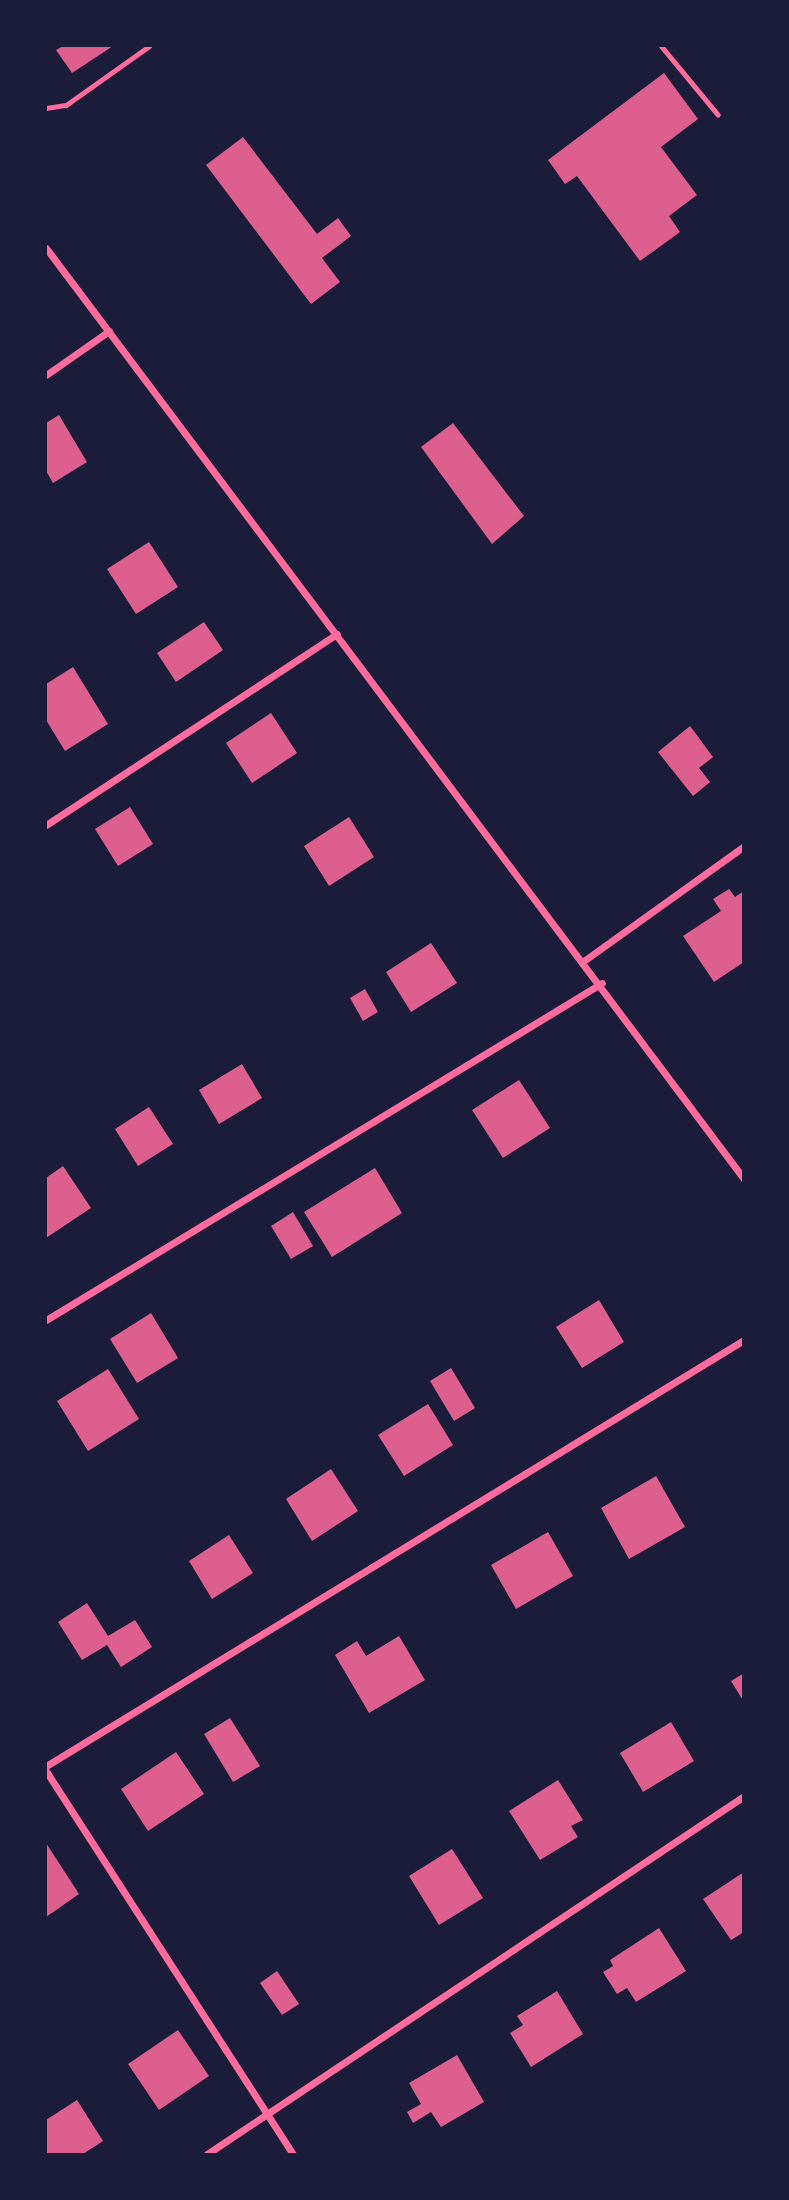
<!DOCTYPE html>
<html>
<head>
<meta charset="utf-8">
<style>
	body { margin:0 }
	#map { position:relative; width:789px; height:2200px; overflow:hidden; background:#1b1b3a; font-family:"Source Sans 3",sans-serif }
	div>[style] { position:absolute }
	.building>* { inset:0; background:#dd5f8e }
	.service>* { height:5px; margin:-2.5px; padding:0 2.5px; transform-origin:2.5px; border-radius:2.5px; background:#ff6b9d }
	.minor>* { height:7px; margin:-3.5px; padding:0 3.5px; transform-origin:3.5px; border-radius:3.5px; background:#ff6b9d }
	span { translate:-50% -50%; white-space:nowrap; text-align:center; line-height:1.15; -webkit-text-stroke:5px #1b1b3a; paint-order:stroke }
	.frame { position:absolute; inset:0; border:47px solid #1b1b3a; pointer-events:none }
</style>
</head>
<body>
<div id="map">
	<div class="building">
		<i style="clip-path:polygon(63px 46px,113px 46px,72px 73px,56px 50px)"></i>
		<i style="clip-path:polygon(664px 73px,698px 119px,661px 147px,697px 195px,669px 216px,680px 232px,640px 261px,577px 176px,565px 184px,548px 160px)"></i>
		<i style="clip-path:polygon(243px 137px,317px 234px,338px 218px,351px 236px,322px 258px,340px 282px,311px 304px,206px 165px)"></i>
		<i style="clip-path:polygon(59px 415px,87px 462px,53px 483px,46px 471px,46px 423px)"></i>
		<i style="clip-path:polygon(453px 423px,524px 516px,492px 544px,421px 447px)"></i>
		<i style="clip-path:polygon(149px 542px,178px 587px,136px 614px,107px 569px)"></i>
		<i style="clip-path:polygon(204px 622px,223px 650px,176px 682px,157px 653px)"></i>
		<i style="clip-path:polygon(73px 667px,108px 724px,65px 751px,46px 720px,46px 684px)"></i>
		<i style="clip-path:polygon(271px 713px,297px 753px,252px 783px,226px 743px)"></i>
		<i style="clip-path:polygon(690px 726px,713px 757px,699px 768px,710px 782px,693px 796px,658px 752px)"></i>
		<i style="clip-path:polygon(130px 807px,153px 844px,118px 866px,95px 829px)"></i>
		<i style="clip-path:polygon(349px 817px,374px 857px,329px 886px,304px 846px)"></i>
		<i style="clip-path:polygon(729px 889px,735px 897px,744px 891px,744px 962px,714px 982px,683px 936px,721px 911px,713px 899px)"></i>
		<i style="clip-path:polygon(431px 943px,457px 983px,411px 1012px,386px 972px)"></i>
		<i style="clip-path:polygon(365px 989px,378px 1012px,363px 1021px,350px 998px)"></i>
		<i style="clip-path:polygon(242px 1064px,262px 1098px,219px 1124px,199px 1090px)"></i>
		<i style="clip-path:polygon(519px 1080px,550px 1128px,503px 1158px,472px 1110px)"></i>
		<i style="clip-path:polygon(149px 1107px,173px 1144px,138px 1166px,115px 1129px)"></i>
		<i style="clip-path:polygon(63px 1166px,91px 1208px,46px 1238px,46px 1178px)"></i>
		<i style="clip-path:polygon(375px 1168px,402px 1213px,332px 1257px,304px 1212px)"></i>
		<i style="clip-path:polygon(293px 1212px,313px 1246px,291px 1259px,271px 1226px)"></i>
		<i style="clip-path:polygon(599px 1300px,624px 1342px,582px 1368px,556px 1327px)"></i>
		<i style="clip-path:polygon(151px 1313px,178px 1358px,137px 1383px,110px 1339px)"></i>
		<i style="clip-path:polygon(451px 1368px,475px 1408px,454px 1421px,430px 1381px)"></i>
		<i style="clip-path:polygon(108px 1369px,139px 1419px,88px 1451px,57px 1401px)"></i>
		<i style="clip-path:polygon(428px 1404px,453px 1445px,404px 1476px,378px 1435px)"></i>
		<i style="clip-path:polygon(331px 1469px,358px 1511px,312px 1541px,286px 1499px)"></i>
		<i style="clip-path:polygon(656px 1476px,685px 1527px,629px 1559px,601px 1508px)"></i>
		<i style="clip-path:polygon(548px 1532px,573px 1576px,516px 1609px,491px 1565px)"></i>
		<i style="clip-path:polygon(229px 1535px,253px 1573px,212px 1599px,189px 1561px)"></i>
		<i style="clip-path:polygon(87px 1603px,108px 1636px,135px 1620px,152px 1647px,121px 1667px,107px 1645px,82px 1660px,58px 1622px)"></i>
		<i style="clip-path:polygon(399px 1636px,425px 1680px,369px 1713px,335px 1655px,357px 1641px,366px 1656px)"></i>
		<i style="clip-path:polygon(744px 1673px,744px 1702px,731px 1681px)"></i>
		<i style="clip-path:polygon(230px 1718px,260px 1766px,233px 1782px,204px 1734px)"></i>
		<i style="clip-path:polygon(671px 1722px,694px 1761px,643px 1792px,620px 1753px)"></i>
		<i style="clip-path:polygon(176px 1752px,204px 1794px,148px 1831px,121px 1789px)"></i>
		<i style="clip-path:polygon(558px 1780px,583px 1820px,571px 1826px,578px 1837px,540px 1860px,509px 1811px)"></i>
		<i style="clip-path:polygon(46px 1843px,79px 1894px,46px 1917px)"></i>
		<i style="clip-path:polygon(452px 1849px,483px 1898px,439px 1925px,409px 1876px)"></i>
		<i style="clip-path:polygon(744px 1872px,744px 1932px,731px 1940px,703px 1899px)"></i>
		<i style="clip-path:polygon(659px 1928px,686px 1971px,636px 2002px,627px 1988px,617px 1994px,603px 1972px,613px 1966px,610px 1960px)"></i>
		<i style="clip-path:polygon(277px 1971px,299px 2004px,282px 2015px,260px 1983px)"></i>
		<i style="clip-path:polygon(557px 1991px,583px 2034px,531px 2067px,510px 2033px,523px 2025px,517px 2016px)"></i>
		<i style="clip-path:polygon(178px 2030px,209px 2076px,159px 2110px,128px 2064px)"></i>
		<i style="clip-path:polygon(457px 2055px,484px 2102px,441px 2127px,431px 2112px,413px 2123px,407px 2112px,421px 2104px,409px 2083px)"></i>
		<i style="clip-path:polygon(77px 2100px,103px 2141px,83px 2154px,47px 2154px,46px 2120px)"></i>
	</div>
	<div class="service">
		<i style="left:661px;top:46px;width:89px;rotate:50.4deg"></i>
		<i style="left:46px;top:108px;width:20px;rotate:-9deg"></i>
		<i style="left:66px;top:105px;width:102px;rotate:-35.4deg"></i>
	</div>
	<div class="minor">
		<i style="left:46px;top:248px;width:1164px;rotate:53.14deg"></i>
		<i style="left:46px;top:375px;width:77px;rotate:-34.9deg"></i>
		<i style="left:46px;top:825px;width:348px;rotate:-33.3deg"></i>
		<i style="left:585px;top:960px;width:196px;rotate:-35.6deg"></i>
		<i style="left:46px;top:1320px;width:650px;rotate:-31.22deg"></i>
		<i style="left:46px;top:1766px;width:818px;rotate:-31.4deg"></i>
		<i style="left:46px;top:1771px;width:456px;rotate:57.2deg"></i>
		<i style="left:207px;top:2154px;width:645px;rotate:-33.69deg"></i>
	</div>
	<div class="frame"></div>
</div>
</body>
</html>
